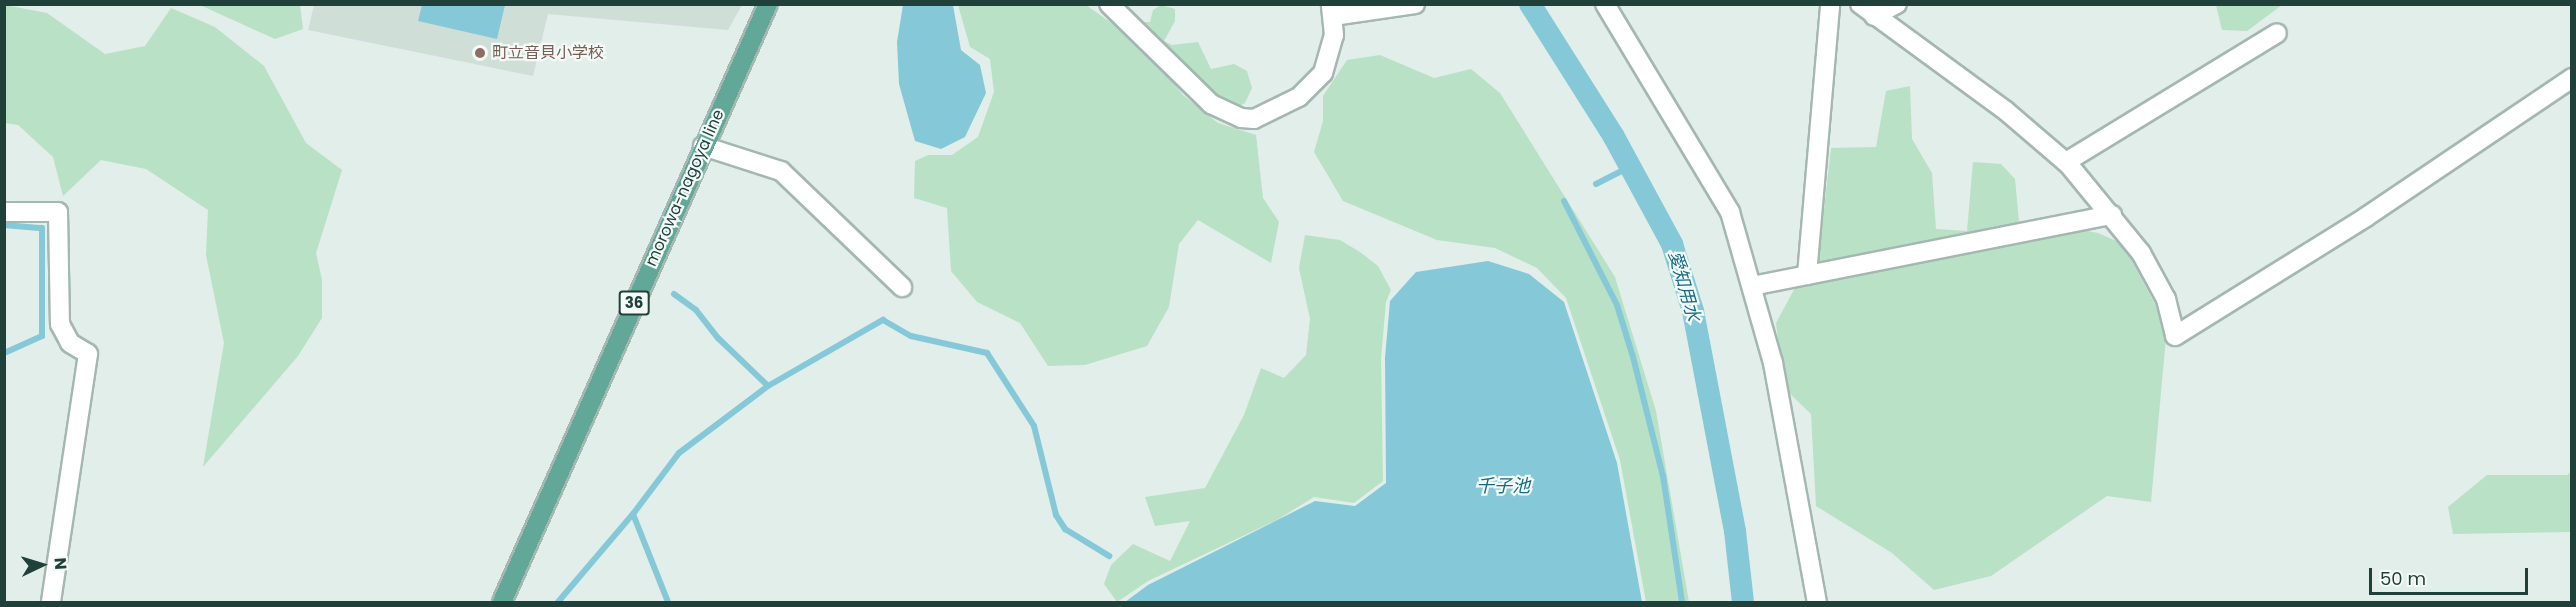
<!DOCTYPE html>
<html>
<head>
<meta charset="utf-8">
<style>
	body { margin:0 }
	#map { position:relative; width:2576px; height:607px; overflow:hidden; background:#e2eee9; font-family:Poppins,"Noto Sans JP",sans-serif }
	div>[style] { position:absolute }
	.built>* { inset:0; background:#d0ded8 }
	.green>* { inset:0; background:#b9e1c5 }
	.water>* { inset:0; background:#85c8d8 }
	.stream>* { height:6px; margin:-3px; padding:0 3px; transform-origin:3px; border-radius:3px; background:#85c8d8 }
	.canal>* { height:22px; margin:-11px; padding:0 11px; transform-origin:11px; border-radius:11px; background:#85c8d8 }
	.roads { filter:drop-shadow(2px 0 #a4b7b1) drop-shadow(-2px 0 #a4b7b1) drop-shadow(0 2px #a4b7b1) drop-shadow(0 -2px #a4b7b1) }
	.minor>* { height:18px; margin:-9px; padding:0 9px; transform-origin:9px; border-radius:9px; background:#fff }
	.primary>* { height:18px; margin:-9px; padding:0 9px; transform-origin:9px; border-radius:9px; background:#62a898 }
	.dots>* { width:16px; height:16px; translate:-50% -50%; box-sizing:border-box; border:3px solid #f3faf7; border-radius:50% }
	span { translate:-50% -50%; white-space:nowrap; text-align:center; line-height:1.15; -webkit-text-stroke:4.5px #f3faf7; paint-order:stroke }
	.shield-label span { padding:2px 4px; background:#f3faf7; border:2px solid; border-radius:4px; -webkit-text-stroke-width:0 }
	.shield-label { font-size:15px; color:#204139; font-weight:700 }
	.education-label { font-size:16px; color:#785e54 }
	.left { translate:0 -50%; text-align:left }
	.street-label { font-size:16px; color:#204139 }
	.water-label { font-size:18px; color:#146c83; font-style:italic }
	.frame { position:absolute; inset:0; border:6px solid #204139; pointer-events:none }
	.north { position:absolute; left:12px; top:535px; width:60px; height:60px; -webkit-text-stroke:4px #f3faf7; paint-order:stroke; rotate:86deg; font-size:16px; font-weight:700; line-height:24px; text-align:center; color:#204139 }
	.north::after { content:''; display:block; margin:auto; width:21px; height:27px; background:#204139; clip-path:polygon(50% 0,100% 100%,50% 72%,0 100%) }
	.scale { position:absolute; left:2369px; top:568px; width:159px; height:27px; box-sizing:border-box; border:3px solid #204139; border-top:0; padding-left:8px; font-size:18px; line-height:21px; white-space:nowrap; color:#204139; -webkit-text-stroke:4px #f3faf7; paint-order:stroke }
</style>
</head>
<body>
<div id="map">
	<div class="built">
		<i style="clip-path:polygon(314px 5px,742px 5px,728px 30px,548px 14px,533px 76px,308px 30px)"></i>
	</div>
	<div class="green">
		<i style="clip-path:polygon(5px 5px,47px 13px,105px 54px,145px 46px,171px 8px,215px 27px,264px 66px,306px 143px,342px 170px,316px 253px,322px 280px,322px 318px,298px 356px,203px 467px,224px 343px,206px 255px,208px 210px,146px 169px,101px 160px,63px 196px,53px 157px,18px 125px,5px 123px)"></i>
		<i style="clip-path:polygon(200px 5px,300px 5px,303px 29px,275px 39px)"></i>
		<i style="clip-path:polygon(958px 5px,1086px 5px,1144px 46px,1183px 95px,1218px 123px,1256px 135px,1263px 198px,1279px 222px,1271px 263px,1198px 220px,1179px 244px,1169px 307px,1147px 346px,1085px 365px,1048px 366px,1020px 323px,977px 302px,951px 271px,947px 208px,914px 198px,915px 161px,928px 155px,952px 155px,978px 137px,994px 92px,990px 59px,970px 47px)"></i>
		<i style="clip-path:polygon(1161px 5px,1175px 9px,1175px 21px,1164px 41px,1172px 45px,1198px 42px,1211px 69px,1234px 64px,1247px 71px,1252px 88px,1245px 103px,1234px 109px,1213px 99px,1191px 71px,1139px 22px,1150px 22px,1153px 10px)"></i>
		<i style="clip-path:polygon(2216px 5px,2216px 4px,2282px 5px,2247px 31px,2222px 30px)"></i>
		<i style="clip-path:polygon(1380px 55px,1434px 78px,1471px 69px,1500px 93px,1615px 277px,1656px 411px,1689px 602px,1646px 602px,1620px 460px,1566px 298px,1537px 268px,1495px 248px,1437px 240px,1343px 201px,1314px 152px,1323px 121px,1323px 96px,1347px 60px)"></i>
		<i style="clip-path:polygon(1910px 86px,1912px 139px,1932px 173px,1936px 229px,1967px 231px,1973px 162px,2001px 164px,2015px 179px,2021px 242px,2068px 227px,2098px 233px,2123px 244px,2167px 327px,2151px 502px,2107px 496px,1991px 576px,1934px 590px,1892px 553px,1816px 506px,1811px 414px,1784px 388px,1776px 323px,1796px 286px,1810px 282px,1818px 262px,1831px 148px,1876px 147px,1886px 91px)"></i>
		<i style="clip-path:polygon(1305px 235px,1340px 240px,1360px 252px,1378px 266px,1391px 290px,1386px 302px,1381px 358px,1383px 481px,1354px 503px,1314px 497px,1277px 520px,1148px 581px,1117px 602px,1104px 584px,1111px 565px,1133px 544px,1170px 561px,1190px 521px,1155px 526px,1145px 497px,1205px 488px,1244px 415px,1261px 368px,1284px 378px,1306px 355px,1310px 319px,1299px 268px)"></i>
		<i style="clip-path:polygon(2571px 472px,2571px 532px,2453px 534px,2448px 507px,2487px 475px,2567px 475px)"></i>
	</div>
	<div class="water">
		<i style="clip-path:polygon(422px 5px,422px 4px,505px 5px,497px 39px,418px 21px)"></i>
		<i style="clip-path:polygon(903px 5px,953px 5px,961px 50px,980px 65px,986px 93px,965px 137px,941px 149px,915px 141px,899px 84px,897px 42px)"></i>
		<i style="clip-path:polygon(1488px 261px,1529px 274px,1564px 302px,1617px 463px,1642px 602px,1125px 602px,1148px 585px,1315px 501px,1355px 506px,1386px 483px,1385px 358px,1390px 301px,1416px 272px)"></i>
	</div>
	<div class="stream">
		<i style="left:1596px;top:184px;width:38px;rotate:-27deg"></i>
		<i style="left:1564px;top:201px;width:117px;rotate:63deg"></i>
		<i style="left:1617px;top:305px;width:54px;rotate:72.9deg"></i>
		<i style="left:1633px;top:357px;width:123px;rotate:75.9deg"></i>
		<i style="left:1663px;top:476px;width:127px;rotate:81.4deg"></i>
		<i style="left:4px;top:225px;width:38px;rotate:5deg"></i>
		<i style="left:42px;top:228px;width:108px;rotate:90deg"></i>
		<i style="left:42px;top:336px;width:42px;rotate:155.9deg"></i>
		<i style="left:674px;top:294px;width:27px;rotate:36deg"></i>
		<i style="left:696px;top:310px;width:36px;rotate:52deg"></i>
		<i style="left:718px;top:338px;width:69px;rotate:43.8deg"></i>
		<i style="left:633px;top:514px;width:95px;rotate:68.3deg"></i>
		<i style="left:558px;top:602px;width:116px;rotate:-49.6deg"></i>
		<i style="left:633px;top:514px;width:76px;rotate:-53deg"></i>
		<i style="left:679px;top:453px;width:111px;rotate:-37deg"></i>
		<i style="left:768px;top:386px;width:133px;rotate:-29.9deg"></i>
		<i style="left:883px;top:320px;width:32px;rotate:30deg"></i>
		<i style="left:911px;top:336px;width:78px;rotate:12.6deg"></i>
		<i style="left:987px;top:353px;width:87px;rotate:57.2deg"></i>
		<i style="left:1034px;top:426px;width:92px;rotate:76.1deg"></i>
		<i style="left:1056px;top:515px;width:17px;rotate:57deg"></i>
		<i style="left:1065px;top:529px;width:52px;rotate:31.5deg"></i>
	</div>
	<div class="canal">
		<i style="left:1530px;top:4px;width:157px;rotate:57.7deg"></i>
		<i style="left:1614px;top:137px;width:122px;rotate:61.5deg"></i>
		<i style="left:1672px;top:244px;width:70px;rotate:72.6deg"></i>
		<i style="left:1693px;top:311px;width:224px;rotate:79.2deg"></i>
		<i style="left:1735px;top:531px;width:71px;rotate:83.6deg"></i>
	</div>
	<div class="roads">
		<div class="minor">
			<i style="left:1109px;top:4px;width:143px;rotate:44.4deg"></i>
			<i style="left:1211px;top:104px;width:33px;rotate:25deg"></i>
			<i style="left:1241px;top:118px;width:13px;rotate:4deg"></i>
			<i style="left:1254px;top:119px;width:50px;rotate:-26.1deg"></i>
			<i style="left:1299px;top:97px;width:34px;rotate:-45deg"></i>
			<i style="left:1323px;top:73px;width:40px;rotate:-74deg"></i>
			<i style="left:1334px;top:35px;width:31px;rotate:-96deg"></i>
			<i style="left:1605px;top:4px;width:243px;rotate:59deg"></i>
			<i style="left:1730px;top:212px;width:157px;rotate:74.1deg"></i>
			<i style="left:1773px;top:363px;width:243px;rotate:79.6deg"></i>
			<i style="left:1860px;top:4px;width:181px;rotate:36.2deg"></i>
			<i style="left:2006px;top:111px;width:83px;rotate:40.6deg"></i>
			<i style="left:2069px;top:165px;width:114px;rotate:50.7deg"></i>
			<i style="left:2141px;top:253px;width:52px;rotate:61.5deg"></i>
			<i style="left:2166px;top:299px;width:38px;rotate:76deg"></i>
			<i style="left:2175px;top:336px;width:225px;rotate:-31.9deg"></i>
			<i style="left:2366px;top:217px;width:249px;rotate:-34deg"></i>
			<i style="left:1333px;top:16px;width:83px;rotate:-8.3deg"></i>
			<i style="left:1874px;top:16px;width:26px;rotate:-28deg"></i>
			<i style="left:703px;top:146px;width:82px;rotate:17.8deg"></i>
			<i style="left:781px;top:171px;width:168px;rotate:43.8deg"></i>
			<i style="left:2066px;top:162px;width:247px;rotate:-31.4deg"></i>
			<i style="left:4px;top:212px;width:54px"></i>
			<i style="left:58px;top:212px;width:112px;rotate:89deg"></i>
			<i style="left:60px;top:324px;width:21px;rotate:62deg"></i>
			<i style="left:70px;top:343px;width:21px;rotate:31deg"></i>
			<i style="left:88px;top:354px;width:251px;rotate:98.5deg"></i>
			<i style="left:1807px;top:275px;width:272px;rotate:-85.1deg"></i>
			<i style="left:1752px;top:286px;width:367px;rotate:-11.2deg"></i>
		</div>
		<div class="primary">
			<i style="left:502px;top:602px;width:654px;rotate:-66.02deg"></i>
		</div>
	</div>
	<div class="dots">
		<i style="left:480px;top:53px;background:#8d6e63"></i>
	</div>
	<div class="shield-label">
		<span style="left:634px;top:303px">36</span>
	</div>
	<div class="education-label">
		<span class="left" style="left:492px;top:53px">町立音貝小学校</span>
	</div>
	<div class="street-label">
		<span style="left:685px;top:188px;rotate:-66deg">morowa-nagoya line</span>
	</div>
	<div class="water-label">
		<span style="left:1684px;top:286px;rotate:74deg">愛知用水</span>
		<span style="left:1503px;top:486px">千子池</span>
	</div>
	<div class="frame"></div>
	<div class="north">N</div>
	<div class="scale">50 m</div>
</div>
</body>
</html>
